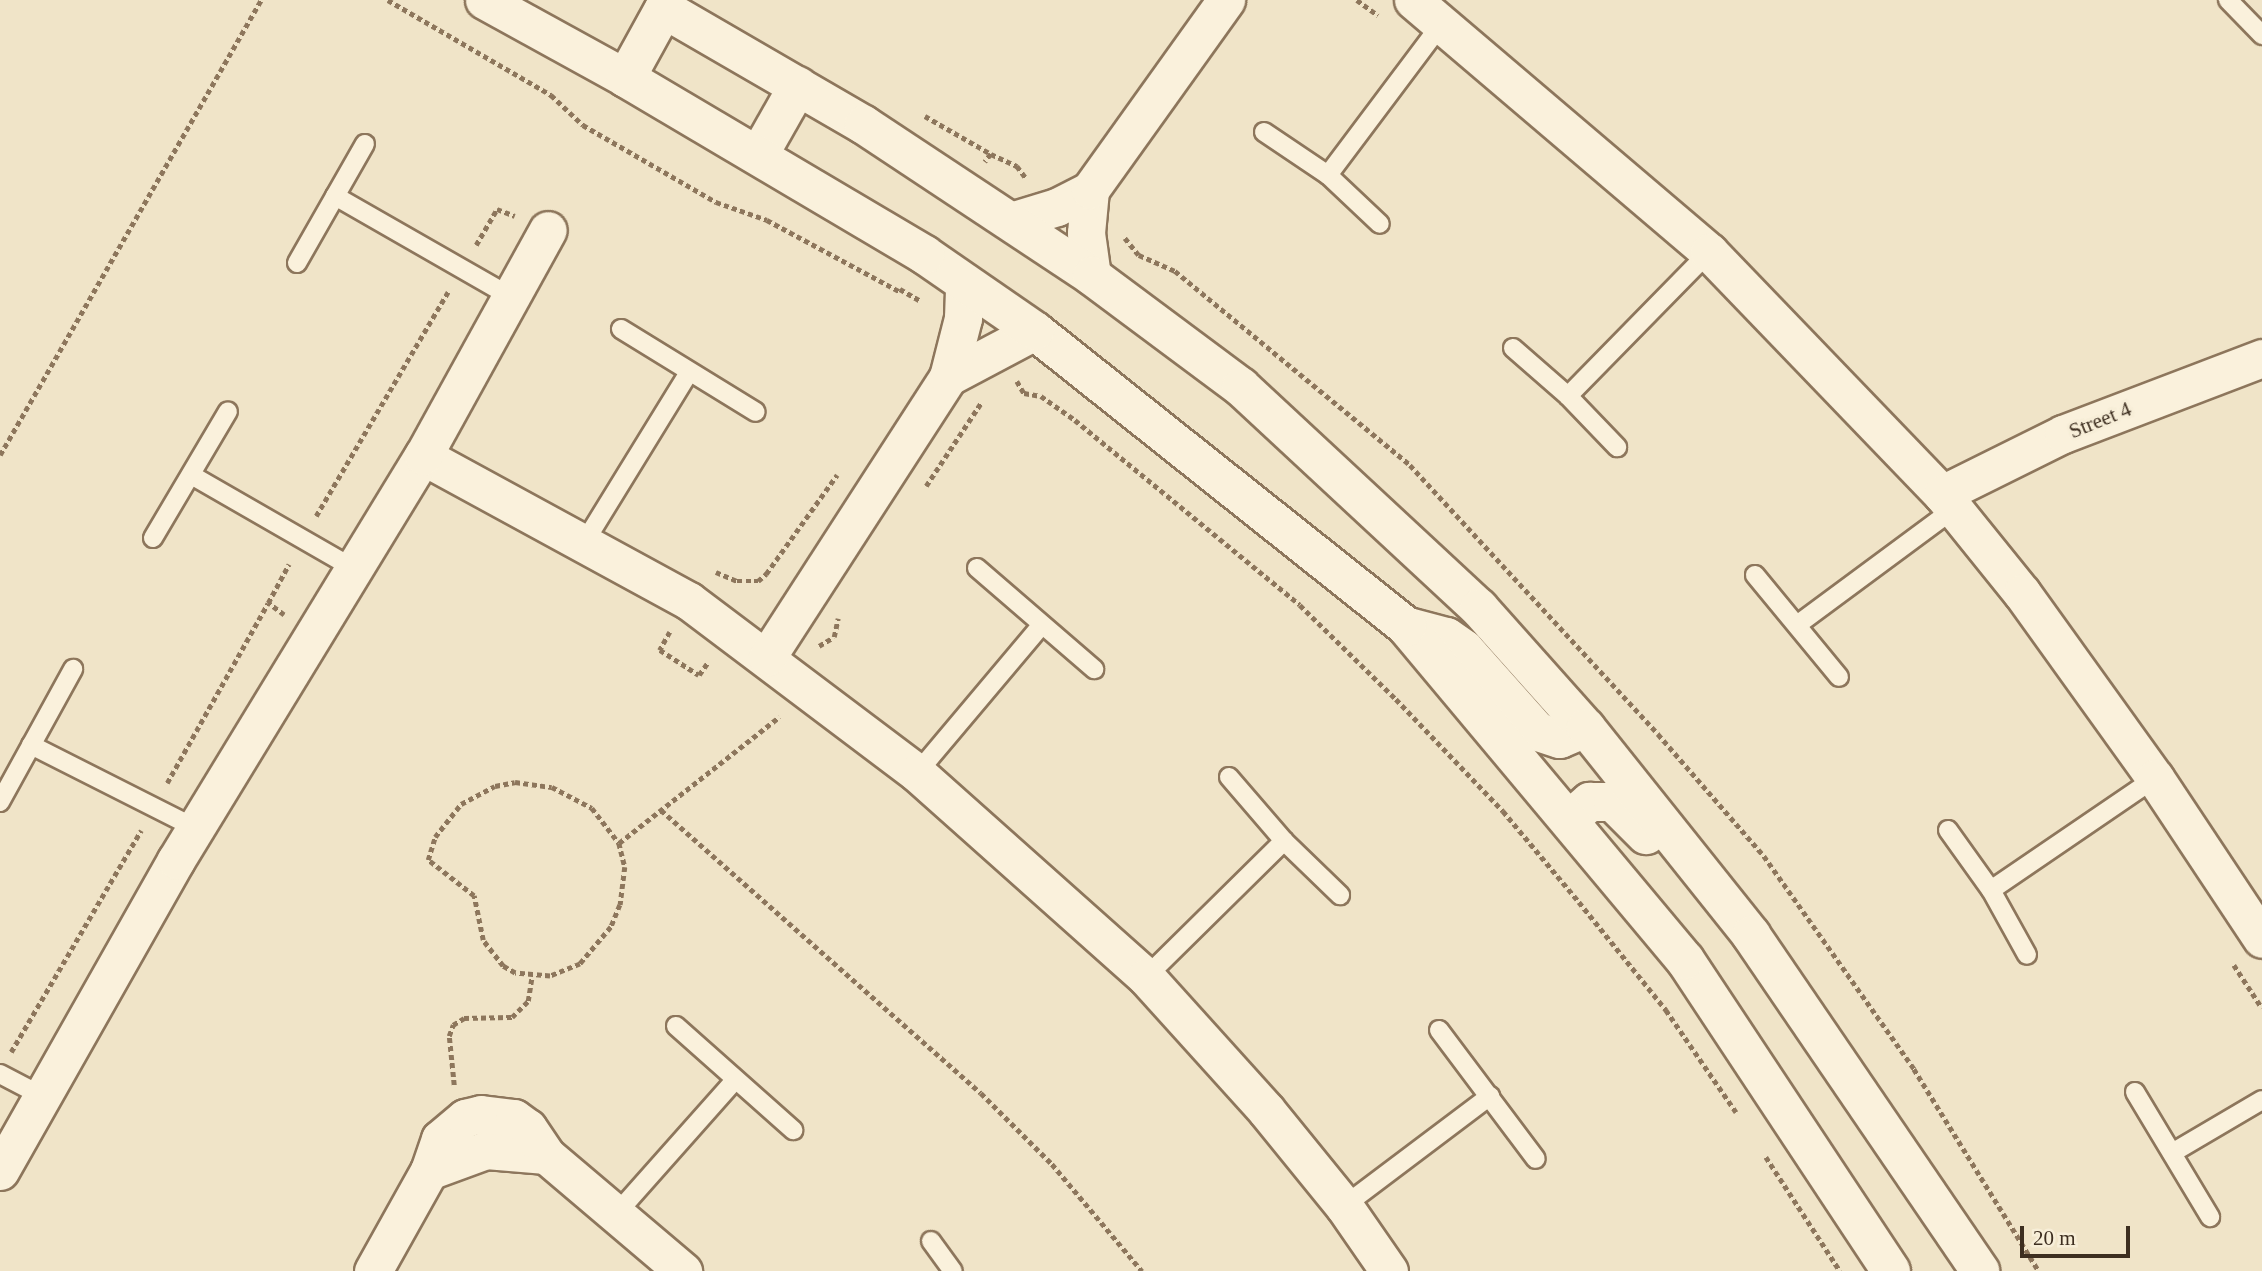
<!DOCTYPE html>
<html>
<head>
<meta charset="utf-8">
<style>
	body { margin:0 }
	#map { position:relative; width:2262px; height:1271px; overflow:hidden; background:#f0e4c8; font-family:Georgia,serif }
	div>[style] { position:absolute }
	.path>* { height:4.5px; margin-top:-2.25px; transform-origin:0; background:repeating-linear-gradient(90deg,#8d765c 0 5px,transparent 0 8.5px) }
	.roads { filter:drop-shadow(2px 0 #8d765c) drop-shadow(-2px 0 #8d765c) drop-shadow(0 2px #8d765c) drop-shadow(0 -2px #8d765c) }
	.lane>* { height:18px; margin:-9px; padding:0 9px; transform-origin:9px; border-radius:9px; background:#faf1dc }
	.street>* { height:37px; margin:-18.5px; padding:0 18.5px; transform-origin:18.5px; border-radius:18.5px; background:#faf1dc }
	.secondary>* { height:38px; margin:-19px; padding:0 19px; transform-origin:19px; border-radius:19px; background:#faf1dc }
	span { translate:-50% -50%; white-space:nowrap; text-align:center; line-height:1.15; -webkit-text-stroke:6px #f7eed8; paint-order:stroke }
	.street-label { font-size:21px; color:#3d2e20 }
	.scale { position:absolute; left:2020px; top:1226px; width:110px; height:32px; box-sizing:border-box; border:4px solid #3d2e20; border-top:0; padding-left:9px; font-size:21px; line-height:24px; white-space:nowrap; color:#3d2e20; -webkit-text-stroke:5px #f7eed8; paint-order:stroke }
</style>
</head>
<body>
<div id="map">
	<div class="path">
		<i style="left:388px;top:0;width:189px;rotate:30.2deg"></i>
		<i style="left:551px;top:95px;width:44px;rotate:43.2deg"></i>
		<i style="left:583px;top:125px;width:154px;rotate:30.1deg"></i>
		<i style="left:716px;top:202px;width:54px;rotate:19.4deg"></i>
		<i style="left:767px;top:220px;width:150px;rotate:28.3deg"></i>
		<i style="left:1357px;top:0;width:26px;rotate:36deg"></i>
		<i style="left:925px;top:116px;width:76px;rotate:29.9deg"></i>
		<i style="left:991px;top:154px;width:10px;rotate:127deg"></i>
		<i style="left:991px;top:154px;width:29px;rotate:25deg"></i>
		<i style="left:1017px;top:166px;width:15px;rotate:53deg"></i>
		<i style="left:1125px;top:238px;width:22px;rotate:51deg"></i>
		<i style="left:1139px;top:255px;width:39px;rotate:24deg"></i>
		<i style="left:1175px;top:271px;width:305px;rotate:39.5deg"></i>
		<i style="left:1410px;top:465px;width:366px;rotate:47.3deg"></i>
		<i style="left:1658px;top:734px;width:162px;rotate:49deg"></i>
		<i style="left:1764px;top:856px;width:261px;rotate:54.8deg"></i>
		<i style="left:1914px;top:1069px;width:238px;rotate:58.3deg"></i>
		<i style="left:476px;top:245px;width:42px;rotate:-59.7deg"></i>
		<i style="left:497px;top:209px;width:19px;rotate:21deg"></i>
		<i style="left:900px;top:289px;width:24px;rotate:30deg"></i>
		<i style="left:1017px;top:381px;width:14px;rotate:60deg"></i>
		<i style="left:1024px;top:393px;width:17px;rotate:10deg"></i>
		<i style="left:1041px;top:396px;width:42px;rotate:35.2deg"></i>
		<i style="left:1075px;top:420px;width:291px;rotate:39.4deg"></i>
		<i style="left:1300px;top:605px;width:134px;rotate:44.4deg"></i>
		<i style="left:1396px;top:699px;width:155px;rotate:46.3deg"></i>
		<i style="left:1503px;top:811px;width:119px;rotate:50.1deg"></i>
		<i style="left:1579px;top:902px;width:139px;rotate:51.1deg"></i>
		<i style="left:1666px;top:1010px;width:124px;rotate:55.5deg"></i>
		<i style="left:0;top:455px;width:525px;rotate:-60.16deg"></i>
		<i style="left:926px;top:486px;width:100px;rotate:-56.5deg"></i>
		<i style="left:316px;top:516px;width:260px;rotate:-59.5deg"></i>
		<i style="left:716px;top:572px;width:23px;rotate:23deg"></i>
		<i style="left:737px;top:581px;width:21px"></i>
		<i style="left:758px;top:581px;width:11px;rotate:-41deg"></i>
		<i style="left:766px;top:574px;width:122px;rotate:-54.4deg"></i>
		<i style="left:284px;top:615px;width:20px;rotate:-143deg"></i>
		<i style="left:268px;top:603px;width:44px;rotate:-61.7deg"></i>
		<i style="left:670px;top:632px;width:21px;rotate:119deg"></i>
		<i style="left:660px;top:650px;width:46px;rotate:32.7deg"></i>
		<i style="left:699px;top:675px;width:16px;rotate:-55deg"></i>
		<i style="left:819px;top:646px;width:17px;rotate:-31deg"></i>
		<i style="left:834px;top:637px;width:19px;rotate:-78deg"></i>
		<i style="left:515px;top:782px;width:37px;rotate:8deg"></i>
		<i style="left:552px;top:787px;width:45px;rotate:27.7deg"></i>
		<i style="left:592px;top:808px;width:44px;rotate:52.4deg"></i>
		<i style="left:619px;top:843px;width:25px;rotate:76deg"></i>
		<i style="left:625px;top:867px;width:38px;rotate:97deg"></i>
		<i style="left:620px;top:905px;width:24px;rotate:112deg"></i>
		<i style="left:611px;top:927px;width:48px;rotate:130deg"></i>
		<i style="left:580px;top:964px;width:32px;rotate:158deg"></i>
		<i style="left:550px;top:976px;width:35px;rotate:-175deg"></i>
		<i style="left:515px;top:973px;width:14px;rotate:-150deg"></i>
		<i style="left:503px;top:966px;width:33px;rotate:-128deg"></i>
		<i style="left:483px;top:940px;width:45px;rotate:-101.6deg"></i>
		<i style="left:474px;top:896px;width:58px;rotate:-142deg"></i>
		<i style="left:428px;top:860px;width:24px;rotate:-73deg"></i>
		<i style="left:435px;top:837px;width:42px;rotate:-51.8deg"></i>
		<i style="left:461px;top:804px;width:38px;rotate:-28deg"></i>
		<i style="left:495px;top:786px;width:20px;rotate:-11deg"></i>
		<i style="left:167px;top:783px;width:206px;rotate:-60.7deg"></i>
		<i style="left:661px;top:810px;width:427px;rotate:41.5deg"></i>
		<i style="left:981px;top:1093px;width:100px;rotate:45deg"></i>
		<i style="left:1052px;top:1164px;width:140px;rotate:49.9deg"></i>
		<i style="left:619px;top:843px;width:204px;rotate:-38.2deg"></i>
		<i style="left:2234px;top:965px;width:51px;rotate:56.9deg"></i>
		<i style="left:11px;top:1052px;width:257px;rotate:-59.6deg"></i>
		<i style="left:454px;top:1085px;width:49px;rotate:-95.8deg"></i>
		<i style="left:449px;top:1036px;width:12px;rotate:-70deg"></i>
		<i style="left:453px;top:1025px;width:13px;rotate:-32deg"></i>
		<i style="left:464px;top:1018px;width:48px;rotate:-1.2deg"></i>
		<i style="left:512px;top:1017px;width:23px;rotate:-45deg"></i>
		<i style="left:528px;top:1001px;width:24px;rotate:-81deg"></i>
		<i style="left:1766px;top:1157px;width:136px;rotate:57deg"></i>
	</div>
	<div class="roads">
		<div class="lane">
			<i style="left:2228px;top:0;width:49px;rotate:45.8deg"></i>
			<i style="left:1264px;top:132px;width:77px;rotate:33.9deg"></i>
			<i style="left:1328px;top:175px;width:71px;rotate:43.3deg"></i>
			<i style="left:1328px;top:175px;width:191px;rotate:-53.1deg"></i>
			<i style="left:335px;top:196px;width:203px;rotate:29.8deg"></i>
			<i style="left:297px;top:263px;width:137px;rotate:-60.3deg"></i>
			<i style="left:621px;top:329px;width:158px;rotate:31.6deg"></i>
			<i style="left:1513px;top:348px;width:73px;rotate:41.1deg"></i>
			<i style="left:1568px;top:396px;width:71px;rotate:46.1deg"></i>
			<i style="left:1568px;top:396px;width:202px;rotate:-45.6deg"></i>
			<i style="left:193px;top:476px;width:185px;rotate:29.9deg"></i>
			<i style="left:153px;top:538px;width:147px;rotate:-59.4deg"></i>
			<i style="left:584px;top:543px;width:198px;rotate:-58.4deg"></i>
			<i style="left:977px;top:568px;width:155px;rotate:40.8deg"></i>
			<i style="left:1755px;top:575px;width:132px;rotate:50.5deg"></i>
			<i style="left:1797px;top:625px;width:195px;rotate:-36.5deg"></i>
			<i style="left:31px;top:745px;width:184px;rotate:26.8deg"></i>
			<i style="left:917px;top:773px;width:192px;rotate:-49.9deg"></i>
			<i style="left:1229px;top:777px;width:84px;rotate:49.3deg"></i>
			<i style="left:1284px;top:841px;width:78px;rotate:44deg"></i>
			<i style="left:0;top:802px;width:152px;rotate:-61.2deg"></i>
			<i style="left:1948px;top:830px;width:74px;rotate:54.4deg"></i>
			<i style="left:1991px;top:890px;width:74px;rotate:61deg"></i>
			<i style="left:1991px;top:890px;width:199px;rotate:-34.3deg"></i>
			<i style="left:1146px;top:977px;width:194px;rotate:-44.6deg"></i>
			<i style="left:676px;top:1026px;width:157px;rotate:41.6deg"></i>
			<i style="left:1439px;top:1030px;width:161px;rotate:53.1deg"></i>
			<i style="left:0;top:1074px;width:47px;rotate:27.6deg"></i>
			<i style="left:2135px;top:1092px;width:146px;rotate:59deg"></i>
			<i style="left:2172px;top:1153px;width:104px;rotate:-30.5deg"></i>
			<i style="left:1344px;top:1206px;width:183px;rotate:-37deg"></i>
			<i style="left:617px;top:1213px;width:176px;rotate:-48.4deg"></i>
			<i style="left:931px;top:1241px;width:37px;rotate:54deg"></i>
		</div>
		<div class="street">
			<i style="left:484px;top:0;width:162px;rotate:28.8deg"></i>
			<i style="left:1413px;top:0;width:389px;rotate:40.4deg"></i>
			<i style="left:1709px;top:252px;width:336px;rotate:46.1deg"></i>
			<i style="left:1942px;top:494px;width:127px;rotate:51.1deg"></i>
			<i style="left:2022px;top:593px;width:228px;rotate:54.3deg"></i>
			<i style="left:2155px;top:778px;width:193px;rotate:56.4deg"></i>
			<i style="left:1090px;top:190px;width:43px;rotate:95.3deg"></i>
			<i style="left:1086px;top:233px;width:43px;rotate:82.1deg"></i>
			<i style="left:1011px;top:221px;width:48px;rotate:-16.9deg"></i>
			<i style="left:1057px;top:207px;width:37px;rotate:-27deg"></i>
			<i style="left:1090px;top:190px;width:234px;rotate:-54.4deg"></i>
			<i style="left:948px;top:377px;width:98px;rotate:-27.9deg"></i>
			<i style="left:423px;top:456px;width:303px;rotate:28.6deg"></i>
			<i style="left:689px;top:601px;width:286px;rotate:37deg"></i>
			<i style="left:917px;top:773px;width:307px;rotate:41.7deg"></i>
			<i style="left:1146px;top:977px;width:179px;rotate:47.9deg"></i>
			<i style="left:1266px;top:1110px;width:124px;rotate:50.9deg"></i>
			<i style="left:1344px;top:1206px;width:79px;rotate:55.3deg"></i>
			<i style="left:1942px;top:494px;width:135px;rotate:-26.4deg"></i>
			<i style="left:2063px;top:434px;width:213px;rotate:-20.9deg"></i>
			<i style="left:767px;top:657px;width:333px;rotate:-57.1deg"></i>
			<i style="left:948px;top:377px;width:61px;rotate:-75.7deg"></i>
			<i style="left:963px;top:318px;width:35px;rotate:-88deg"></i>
			<i style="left:0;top:1171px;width:357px;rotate:-60.5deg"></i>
			<i style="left:176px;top:860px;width:474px;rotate:-58.6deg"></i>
			<i style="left:423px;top:456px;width:258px;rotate:-61.1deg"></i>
			<i style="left:429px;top:1171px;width:61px;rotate:-20.2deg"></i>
			<i style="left:486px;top:1150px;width:60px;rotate:4.8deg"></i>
			<i style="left:373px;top:1271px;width:115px;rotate:-60.8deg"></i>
			<i style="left:429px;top:1171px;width:34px;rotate:-71deg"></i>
			<i style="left:440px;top:1139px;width:33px;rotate:-40deg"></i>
			<i style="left:465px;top:1118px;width:16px;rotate:-14deg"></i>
			<i style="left:481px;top:1114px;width:33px;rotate:7deg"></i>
			<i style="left:514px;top:1118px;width:17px;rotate:36deg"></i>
			<i style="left:528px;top:1128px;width:32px;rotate:56deg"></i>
			<i style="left:546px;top:1155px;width:180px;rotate:40.3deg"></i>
		</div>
		<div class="secondary">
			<i style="left:760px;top:153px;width:77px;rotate:-60.4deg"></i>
			<i style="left:1409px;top:627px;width:39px;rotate:15deg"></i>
			<i style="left:1447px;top:637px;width:21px;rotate:35deg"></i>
			<i style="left:1464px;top:649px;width:111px;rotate:48.3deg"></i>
			<i style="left:1538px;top:732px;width:23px;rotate:18deg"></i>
			<i style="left:1560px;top:739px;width:28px;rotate:-23deg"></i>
			<i style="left:1569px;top:820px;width:28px;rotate:-41deg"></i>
			<i style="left:1590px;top:802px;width:23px"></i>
			<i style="left:1613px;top:802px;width:47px;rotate:45deg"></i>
			<i style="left:1891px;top:1271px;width:373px;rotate:-123.5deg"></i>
			<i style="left:1685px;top:960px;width:434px;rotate:-129.9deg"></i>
			<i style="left:1407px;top:627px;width:475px;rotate:-141.5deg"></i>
			<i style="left:1035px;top:331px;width:134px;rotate:-145.4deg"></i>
			<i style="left:925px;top:255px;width:347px;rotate:-149.4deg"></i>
			<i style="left:626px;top:78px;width:79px;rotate:-61.2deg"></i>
			<i style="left:664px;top:9px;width:231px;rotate:30.1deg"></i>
			<i style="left:864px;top:125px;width:273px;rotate:33.5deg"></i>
			<i style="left:1092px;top:276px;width:186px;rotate:36.7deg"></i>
			<i style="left:1241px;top:387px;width:325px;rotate:42.9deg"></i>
			<i style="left:1479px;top:608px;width:161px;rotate:48.3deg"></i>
			<i style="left:1586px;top:728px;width:265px;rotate:51.4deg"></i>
			<i style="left:1751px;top:935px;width:407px;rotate:55.7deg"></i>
		</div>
	</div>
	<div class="street-label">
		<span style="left:2100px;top:420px;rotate:-22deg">Street 4</span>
	</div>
	<div class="scale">20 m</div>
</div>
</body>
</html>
